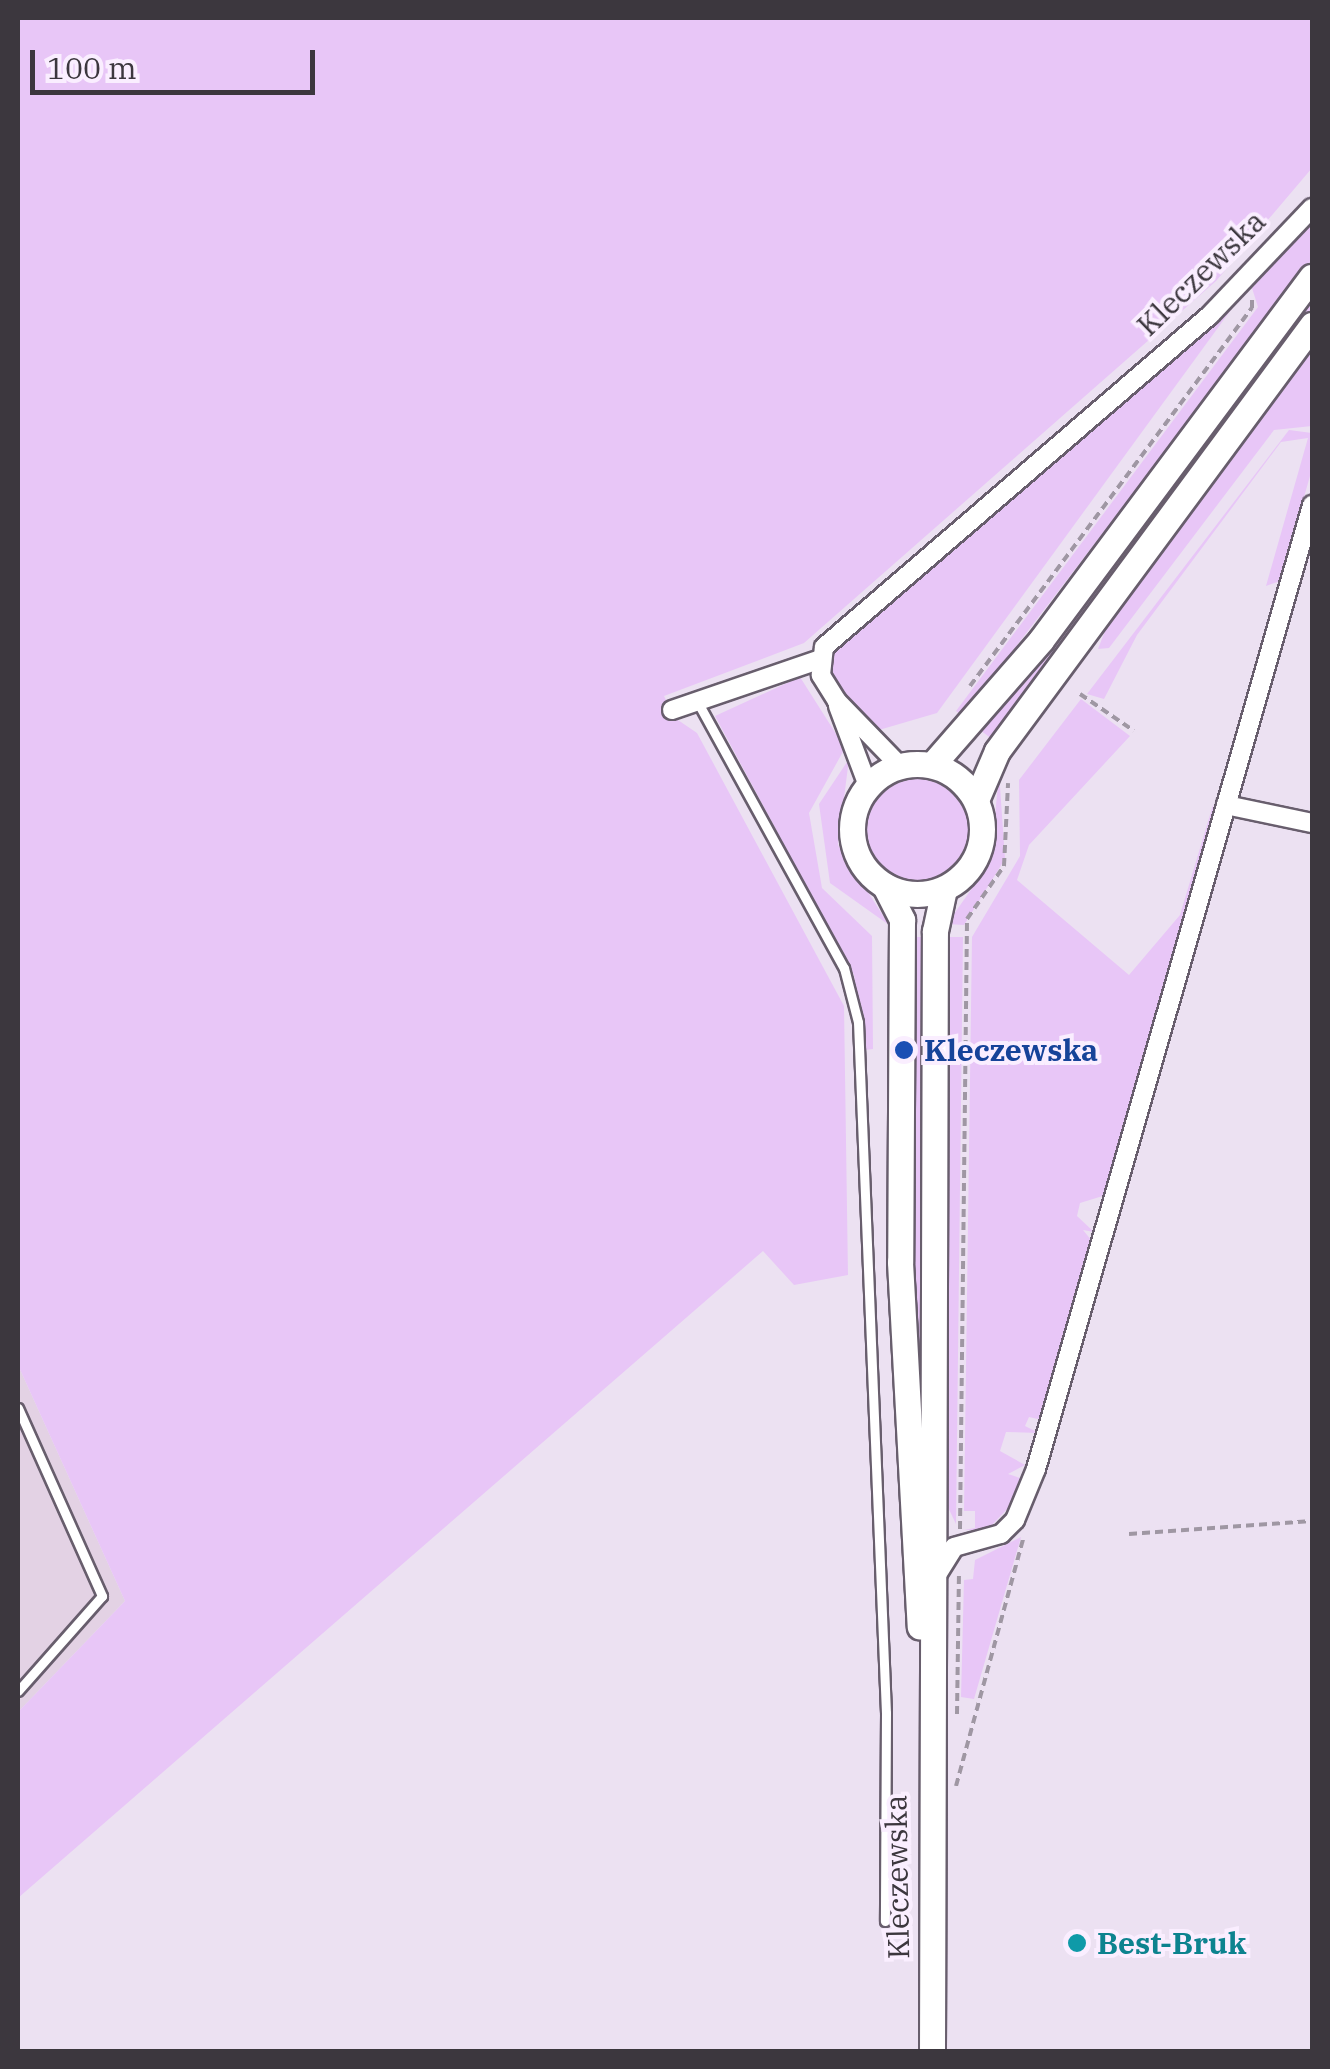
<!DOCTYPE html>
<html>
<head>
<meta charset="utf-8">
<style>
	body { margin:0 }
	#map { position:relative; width:1330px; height:2069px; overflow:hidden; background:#ece1f2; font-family:"IBM Plex Serif",serif }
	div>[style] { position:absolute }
	.industrial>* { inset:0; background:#e3d2e4 }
	.green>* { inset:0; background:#e8c6f7 }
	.round { border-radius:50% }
	.path>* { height:4px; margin-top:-2px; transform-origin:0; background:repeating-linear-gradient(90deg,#9f97a3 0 8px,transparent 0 13px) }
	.roads { filter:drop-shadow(2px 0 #685e6d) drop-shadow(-2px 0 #685e6d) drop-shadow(0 2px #685e6d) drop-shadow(0 -2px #685e6d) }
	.lane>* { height:9px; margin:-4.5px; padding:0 4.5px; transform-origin:4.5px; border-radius:4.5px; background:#fff }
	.street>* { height:18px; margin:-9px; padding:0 9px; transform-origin:9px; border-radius:9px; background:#fff }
	.secondary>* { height:25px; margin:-12.5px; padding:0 12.5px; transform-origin:12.5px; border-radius:12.5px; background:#fff }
	.secondary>.ring { margin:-12.5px; padding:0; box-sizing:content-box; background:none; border:25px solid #fff; border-radius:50% }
	.dots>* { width:28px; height:28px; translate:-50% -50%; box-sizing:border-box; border:5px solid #faeeff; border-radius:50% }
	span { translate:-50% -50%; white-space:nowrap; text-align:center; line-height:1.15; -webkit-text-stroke:8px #faeeff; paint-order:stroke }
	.street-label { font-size:30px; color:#3c373e }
	.transit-label { font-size:30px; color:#164399; font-weight:700 }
	.left { translate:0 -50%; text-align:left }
	.culture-label { font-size:30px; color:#0d838f; font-weight:700 }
	.frame { position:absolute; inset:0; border:20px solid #3c373e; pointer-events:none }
	.scale { position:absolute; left:30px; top:50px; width:285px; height:45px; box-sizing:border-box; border:5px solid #3c373e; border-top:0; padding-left:12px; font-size:30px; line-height:35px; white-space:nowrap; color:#3c373e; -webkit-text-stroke:8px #faeeff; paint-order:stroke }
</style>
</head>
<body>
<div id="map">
	<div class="industrial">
		<i style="clip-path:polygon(18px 1365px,125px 1601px,18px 1712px)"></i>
	</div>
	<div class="green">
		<i style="clip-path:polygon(18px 18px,1312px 18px,1312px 168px,1216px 281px,804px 643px,664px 696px,675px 718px,697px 733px,844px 1006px,848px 1275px,794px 1285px,763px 1251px,18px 1898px,18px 1712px,125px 1601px,18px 1365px)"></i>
		<i style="clip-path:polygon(1312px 220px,1312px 259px,963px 716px,956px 711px,1258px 307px,1252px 288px)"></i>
		<i style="clip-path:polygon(1312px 295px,1312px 307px,992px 739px,980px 730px)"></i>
		<i style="clip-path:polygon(1236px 303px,937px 713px,872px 732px,831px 674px,834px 652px)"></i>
		<i style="clip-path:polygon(1312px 343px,1312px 426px,1274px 430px,1109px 648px,1098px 649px,1110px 618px)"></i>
		<i style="clip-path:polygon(1289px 430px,1312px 433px,1312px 469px,1280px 581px,1266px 586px,1308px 438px,1281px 442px,1137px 635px,1104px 699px,1087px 694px)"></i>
		<i style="clip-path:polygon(800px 677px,845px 748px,809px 813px,822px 888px,872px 936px,873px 1049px,865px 1050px,854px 975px,715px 716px)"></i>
		<i style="clip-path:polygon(1081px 699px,1130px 736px,1029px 845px,1017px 880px,1129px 975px,1180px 915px,1213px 805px,1214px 814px,1106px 1195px,1080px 1203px,1077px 1216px,1094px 1232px,1083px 1230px,1092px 1241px,1042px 1420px,1029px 1417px,1025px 1426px,1039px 1433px,1006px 1432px,1000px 1451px,1025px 1465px,1008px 1474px,1020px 1478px,1010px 1506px,991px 1526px,980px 1530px,964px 1530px,975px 1528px,975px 1511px,964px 1511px,972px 937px,1020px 856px,1019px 780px)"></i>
		<i style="clip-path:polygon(849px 759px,838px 845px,889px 925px,830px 883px,819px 804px)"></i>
		<i style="clip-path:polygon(999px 772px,1005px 859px,964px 925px,947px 924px,991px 861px)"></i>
		<i class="round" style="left:867px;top:779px;width:102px;height:102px"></i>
		<i style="clip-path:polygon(915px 937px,925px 937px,928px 1598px,913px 1279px)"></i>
		<i style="clip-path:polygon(948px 937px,963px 937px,956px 1524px,944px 1499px)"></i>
		<i style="clip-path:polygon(1021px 1537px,974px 1699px,961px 1697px,964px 1580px,973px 1579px,975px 1560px)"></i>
	</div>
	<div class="path">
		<i style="left:970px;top:686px;width:472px;rotate:-53.3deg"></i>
		<i style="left:1252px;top:308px;width:13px;rotate:-90deg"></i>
		<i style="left:1080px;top:694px;width:65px;rotate:34.4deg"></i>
		<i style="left:960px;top:1529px;width:610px;rotate:-89.34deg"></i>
		<i style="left:967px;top:919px;width:65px;rotate:-55.1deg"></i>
		<i style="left:1004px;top:866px;width:83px;rotate:-87.2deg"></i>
		<i style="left:1129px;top:1534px;width:183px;rotate:-4.1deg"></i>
		<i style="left:957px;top:1714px;width:140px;rotate:-89.2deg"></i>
		<i style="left:956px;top:1786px;width:256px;rotate:-74.8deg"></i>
	</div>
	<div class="roads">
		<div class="lane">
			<i style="left:697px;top:701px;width:305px;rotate:61.2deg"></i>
			<i style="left:844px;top:968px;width:56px;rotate:75.5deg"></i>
			<i style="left:858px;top:1022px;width:692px;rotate:87.68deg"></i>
			<i style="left:886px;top:1713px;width:208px;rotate:90.3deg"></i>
			<i style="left:18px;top:1408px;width:206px;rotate:65.9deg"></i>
			<i style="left:102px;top:1596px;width:127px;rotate:131.5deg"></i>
		</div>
		<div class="street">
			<i style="left:838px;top:706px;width:85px;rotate:69.4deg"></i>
			<i style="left:672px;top:710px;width:154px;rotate:-18.9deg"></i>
			<i style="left:900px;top:766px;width:91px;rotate:-134.1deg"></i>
			<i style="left:837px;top:701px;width:31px;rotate:-122deg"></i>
			<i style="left:821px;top:675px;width:28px;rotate:-84deg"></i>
			<i style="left:824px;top:647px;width:509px;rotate:-40.7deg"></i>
			<i style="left:1210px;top:315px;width:148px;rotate:-46.4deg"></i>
			<i style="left:1226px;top:805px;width:88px;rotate:11.8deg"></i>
			<i style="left:935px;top:1578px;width:36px;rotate:-58deg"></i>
			<i style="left:954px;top:1547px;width:49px;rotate:-15.5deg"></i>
			<i style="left:1001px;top:1534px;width:20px;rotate:-45deg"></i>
			<i style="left:1015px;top:1520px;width:55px;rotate:-67.6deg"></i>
			<i style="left:1036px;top:1469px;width:1003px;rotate:-74.02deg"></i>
		</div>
		<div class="secondary">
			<i class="ring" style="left:852px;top:764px;width:105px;height:105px"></i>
			<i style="left:932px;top:765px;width:166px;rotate:-48.9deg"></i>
			<i style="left:1041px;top:640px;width:453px;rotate:-53.3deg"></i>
			<i style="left:976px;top:800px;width:53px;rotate:-66.8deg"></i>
			<i style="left:997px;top:751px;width:530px;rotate:-53.52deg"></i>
			<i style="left:885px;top:886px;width:38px;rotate:63deg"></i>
			<i style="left:902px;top:920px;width:342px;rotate:90.3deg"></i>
			<i style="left:900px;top:1262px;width:365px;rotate:86.9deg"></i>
			<i style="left:932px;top:2052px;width:1121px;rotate:-89.85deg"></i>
			<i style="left:935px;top:931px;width:43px;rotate:-77.9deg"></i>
		</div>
	</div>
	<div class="dots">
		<i style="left:904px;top:1050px;background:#1a4fb4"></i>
		<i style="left:1077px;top:1943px;background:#0f9aa8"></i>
	</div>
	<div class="street-label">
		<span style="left:1201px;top:273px;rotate:-44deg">Kleczewska</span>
		<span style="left:897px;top:1877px;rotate:-91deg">Kleczewska</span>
	</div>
	<div class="transit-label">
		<span class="left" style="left:924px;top:1050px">Kleczewska</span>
	</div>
	<div class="culture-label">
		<span class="left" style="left:1097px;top:1943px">Best-Bruk</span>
	</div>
	<div class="frame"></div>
	<div class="scale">100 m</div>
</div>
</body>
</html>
